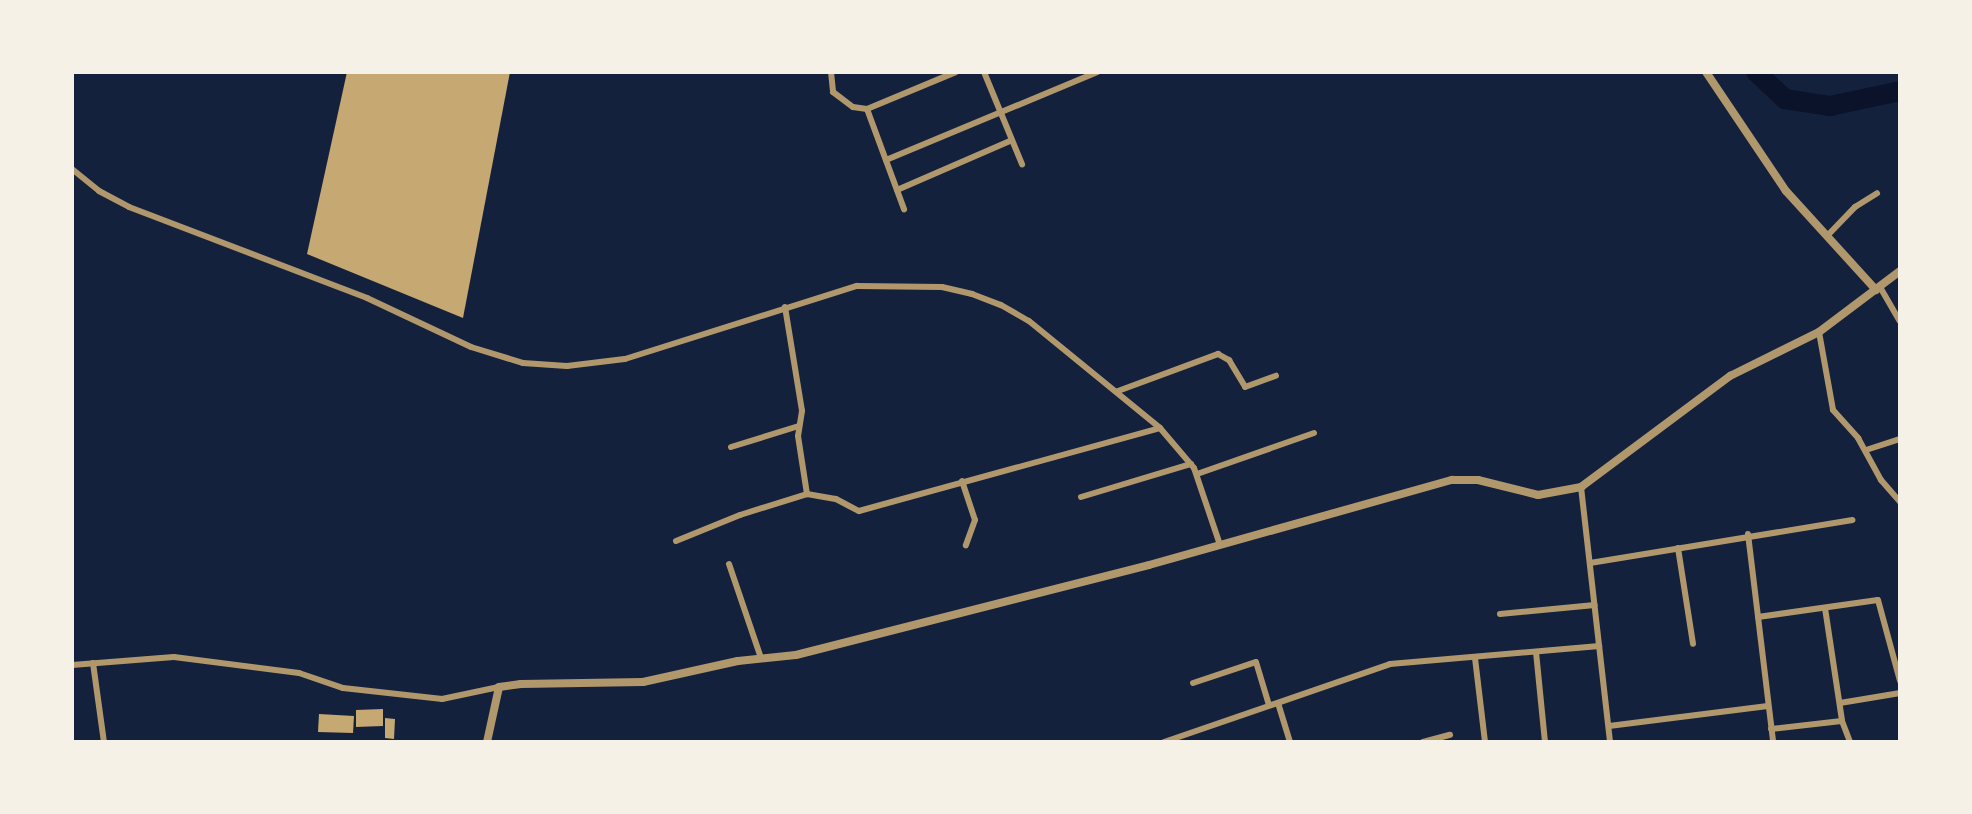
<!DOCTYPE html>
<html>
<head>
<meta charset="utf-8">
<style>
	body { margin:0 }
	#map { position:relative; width:1972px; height:814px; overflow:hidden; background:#14213d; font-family:"Space Grotesk",sans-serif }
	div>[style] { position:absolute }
	.river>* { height:20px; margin:-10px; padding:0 10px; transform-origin:10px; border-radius:10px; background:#0b132b }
	.building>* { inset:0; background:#c6a872 }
	.minor>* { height:6px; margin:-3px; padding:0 3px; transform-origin:3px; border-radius:3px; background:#b1986c }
	.tertiary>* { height:8px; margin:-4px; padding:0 4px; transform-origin:4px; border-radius:4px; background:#b1986c }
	span { translate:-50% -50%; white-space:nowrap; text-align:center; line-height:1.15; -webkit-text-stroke:6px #f6f1e7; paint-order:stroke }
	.frame { position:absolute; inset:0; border:74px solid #f6f1e7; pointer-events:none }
</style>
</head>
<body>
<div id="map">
	<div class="river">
		<i style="left:1756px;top:72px;width:40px;rotate:43deg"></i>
		<i style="left:1785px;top:99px;width:46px;rotate:8.8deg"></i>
		<i style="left:1830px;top:106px;width:72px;rotate:-12.1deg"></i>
	</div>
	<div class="building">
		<i style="clip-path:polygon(347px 72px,510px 72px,463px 318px,307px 254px)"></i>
		<i style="clip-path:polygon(383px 709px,383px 726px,356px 727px,356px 710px)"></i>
		<i style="clip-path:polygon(319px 714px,354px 716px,353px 733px,318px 732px)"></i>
		<i style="clip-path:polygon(385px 718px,395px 719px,394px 739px,385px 738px)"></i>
	</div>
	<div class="minor">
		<i style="left:831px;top:72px;width:20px;rotate:84deg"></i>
		<i style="left:833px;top:92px;width:25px;rotate:37deg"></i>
		<i style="left:853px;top:107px;width:14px;rotate:8deg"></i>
		<i style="left:867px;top:109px;width:96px;rotate:-22.6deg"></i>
		<i style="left:984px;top:72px;width:100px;rotate:67.6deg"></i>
		<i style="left:867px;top:109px;width:107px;rotate:69.7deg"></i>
		<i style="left:886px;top:160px;width:229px;rotate:-22.6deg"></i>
		<i style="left:72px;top:169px;width:35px;rotate:39deg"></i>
		<i style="left:99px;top:191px;width:34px;rotate:28deg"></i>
		<i style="left:129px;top:207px;width:255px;rotate:20.9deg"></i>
		<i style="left:367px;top:298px;width:115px;rotate:25.2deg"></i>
		<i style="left:471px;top:347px;width:54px;rotate:17.1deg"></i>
		<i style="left:523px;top:363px;width:44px;rotate:3.9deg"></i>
		<i style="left:567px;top:366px;width:58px;rotate:-6.9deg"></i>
		<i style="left:625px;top:359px;width:243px;rotate:-17.5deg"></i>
		<i style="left:857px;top:286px;width:85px;rotate:0.7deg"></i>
		<i style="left:942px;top:287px;width:31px;rotate:13deg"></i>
		<i style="left:972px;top:294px;width:31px;rotate:21deg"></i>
		<i style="left:1001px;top:305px;width:32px;rotate:30deg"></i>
		<i style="left:1029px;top:321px;width:169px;rotate:39.2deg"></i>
		<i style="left:1160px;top:428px;width:52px;rotate:49.6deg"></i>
		<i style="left:1194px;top:468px;width:81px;rotate:71.3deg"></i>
		<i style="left:897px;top:190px;width:125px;rotate:-23.5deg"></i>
		<i style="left:1828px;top:235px;width:39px;rotate:-46deg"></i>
		<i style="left:1855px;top:207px;width:26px;rotate:-32deg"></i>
		<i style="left:1880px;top:287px;width:39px;rotate:60deg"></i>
		<i style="left:785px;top:307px;width:105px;rotate:80.7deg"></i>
		<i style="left:802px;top:411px;width:25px;rotate:99deg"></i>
		<i style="left:798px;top:436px;width:59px;rotate:81.2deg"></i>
		<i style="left:1819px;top:332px;width:79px;rotate:79.8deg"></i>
		<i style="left:1833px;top:410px;width:38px;rotate:48deg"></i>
		<i style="left:1858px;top:438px;width:48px;rotate:61.3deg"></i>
		<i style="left:1881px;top:480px;width:29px;rotate:49deg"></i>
		<i style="left:1118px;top:391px;width:107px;rotate:-20.3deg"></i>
		<i style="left:1218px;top:354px;width:13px;rotate:29deg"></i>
		<i style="left:1229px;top:360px;width:31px;rotate:59deg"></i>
		<i style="left:1245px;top:387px;width:33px;rotate:-20deg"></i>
		<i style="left:731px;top:447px;width:71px;rotate:-17.2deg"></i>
		<i style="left:1866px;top:450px;width:36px;rotate:-18deg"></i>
		<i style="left:1197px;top:474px;width:124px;rotate:-19.3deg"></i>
		<i style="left:962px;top:481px;width:41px;rotate:71.6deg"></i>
		<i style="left:975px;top:520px;width:27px;rotate:110deg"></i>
		<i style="left:1581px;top:487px;width:257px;rotate:83.5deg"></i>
		<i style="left:1081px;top:497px;width:115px;rotate:-16.7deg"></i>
		<i style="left:1748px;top:534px;width:209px;rotate:83.1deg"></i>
		<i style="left:676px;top:541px;width:69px;rotate:-22.1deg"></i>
		<i style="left:740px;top:515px;width:70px;rotate:-17.4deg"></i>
		<i style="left:807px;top:494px;width:29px;rotate:10deg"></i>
		<i style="left:836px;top:499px;width:26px;rotate:28deg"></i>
		<i style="left:859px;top:511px;width:312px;rotate:-15.4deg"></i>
		<i style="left:1678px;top:548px;width:97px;rotate:81.1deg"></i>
		<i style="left:1590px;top:563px;width:266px;rotate:-9.3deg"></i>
		<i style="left:729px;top:564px;width:99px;rotate:71.2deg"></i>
		<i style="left:1825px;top:608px;width:114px;rotate:81.4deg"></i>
		<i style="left:1842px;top:721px;width:22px;rotate:69deg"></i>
		<i style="left:1500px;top:614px;width:95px;rotate:-5.4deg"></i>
		<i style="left:1758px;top:617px;width:121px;rotate:-8.1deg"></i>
		<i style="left:1878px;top:600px;width:84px;rotate:74.8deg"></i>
		<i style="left:1536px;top:652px;width:90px;rotate:84.3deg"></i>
		<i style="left:1475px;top:658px;width:85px;rotate:83.2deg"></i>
		<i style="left:93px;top:663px;width:80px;rotate:82.1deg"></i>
		<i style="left:72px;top:665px;width:102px;rotate:-4.5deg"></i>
		<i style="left:174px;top:657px;width:126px;rotate:7.3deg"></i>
		<i style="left:299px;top:673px;width:46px;rotate:18.8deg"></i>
		<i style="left:343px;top:688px;width:100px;rotate:6.3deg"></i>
		<i style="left:442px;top:699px;width:58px;rotate:-11.9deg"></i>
		<i style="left:1193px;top:683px;width:66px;rotate:-18.4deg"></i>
		<i style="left:1256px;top:662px;width:45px;rotate:73.2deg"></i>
		<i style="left:1278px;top:703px;width:41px;rotate:72.9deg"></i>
		<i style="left:1840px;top:703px;width:61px;rotate:-9.5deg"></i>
		<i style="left:1609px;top:726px;width:160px;rotate:-7.2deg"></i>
		<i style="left:1771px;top:729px;width:71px;rotate:-6.4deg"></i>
		<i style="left:1164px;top:742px;width:239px;rotate:-19deg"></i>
		<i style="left:1390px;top:664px;width:210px;rotate:-4.9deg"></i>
		<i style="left:1423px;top:742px;width:28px;rotate:-15deg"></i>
	</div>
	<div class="tertiary">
		<i style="left:1706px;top:72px;width:143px;rotate:56.1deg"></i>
		<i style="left:1786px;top:191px;width:134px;rotate:47.7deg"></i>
		<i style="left:487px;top:742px;width:56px;rotate:-77.7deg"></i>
		<i style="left:499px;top:687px;width:22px;rotate:-8deg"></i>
		<i style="left:521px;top:684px;width:122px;rotate:-0.9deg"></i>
		<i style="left:643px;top:682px;width:97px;rotate:-12.5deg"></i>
		<i style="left:738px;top:661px;width:58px;rotate:-5.9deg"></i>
		<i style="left:796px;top:655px;width:364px;rotate:-14.3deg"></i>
		<i style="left:1149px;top:565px;width:315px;rotate:-15.7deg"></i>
		<i style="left:1452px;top:480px;width:26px"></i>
		<i style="left:1478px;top:480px;width:62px;rotate:14deg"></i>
		<i style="left:1538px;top:495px;width:44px;rotate:-10.5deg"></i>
		<i style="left:1581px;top:487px;width:186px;rotate:-36.7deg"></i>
		<i style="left:1730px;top:376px;width:99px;rotate:-26.3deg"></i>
		<i style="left:1819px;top:332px;width:101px;rotate:-37deg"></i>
	</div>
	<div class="frame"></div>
</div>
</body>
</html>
